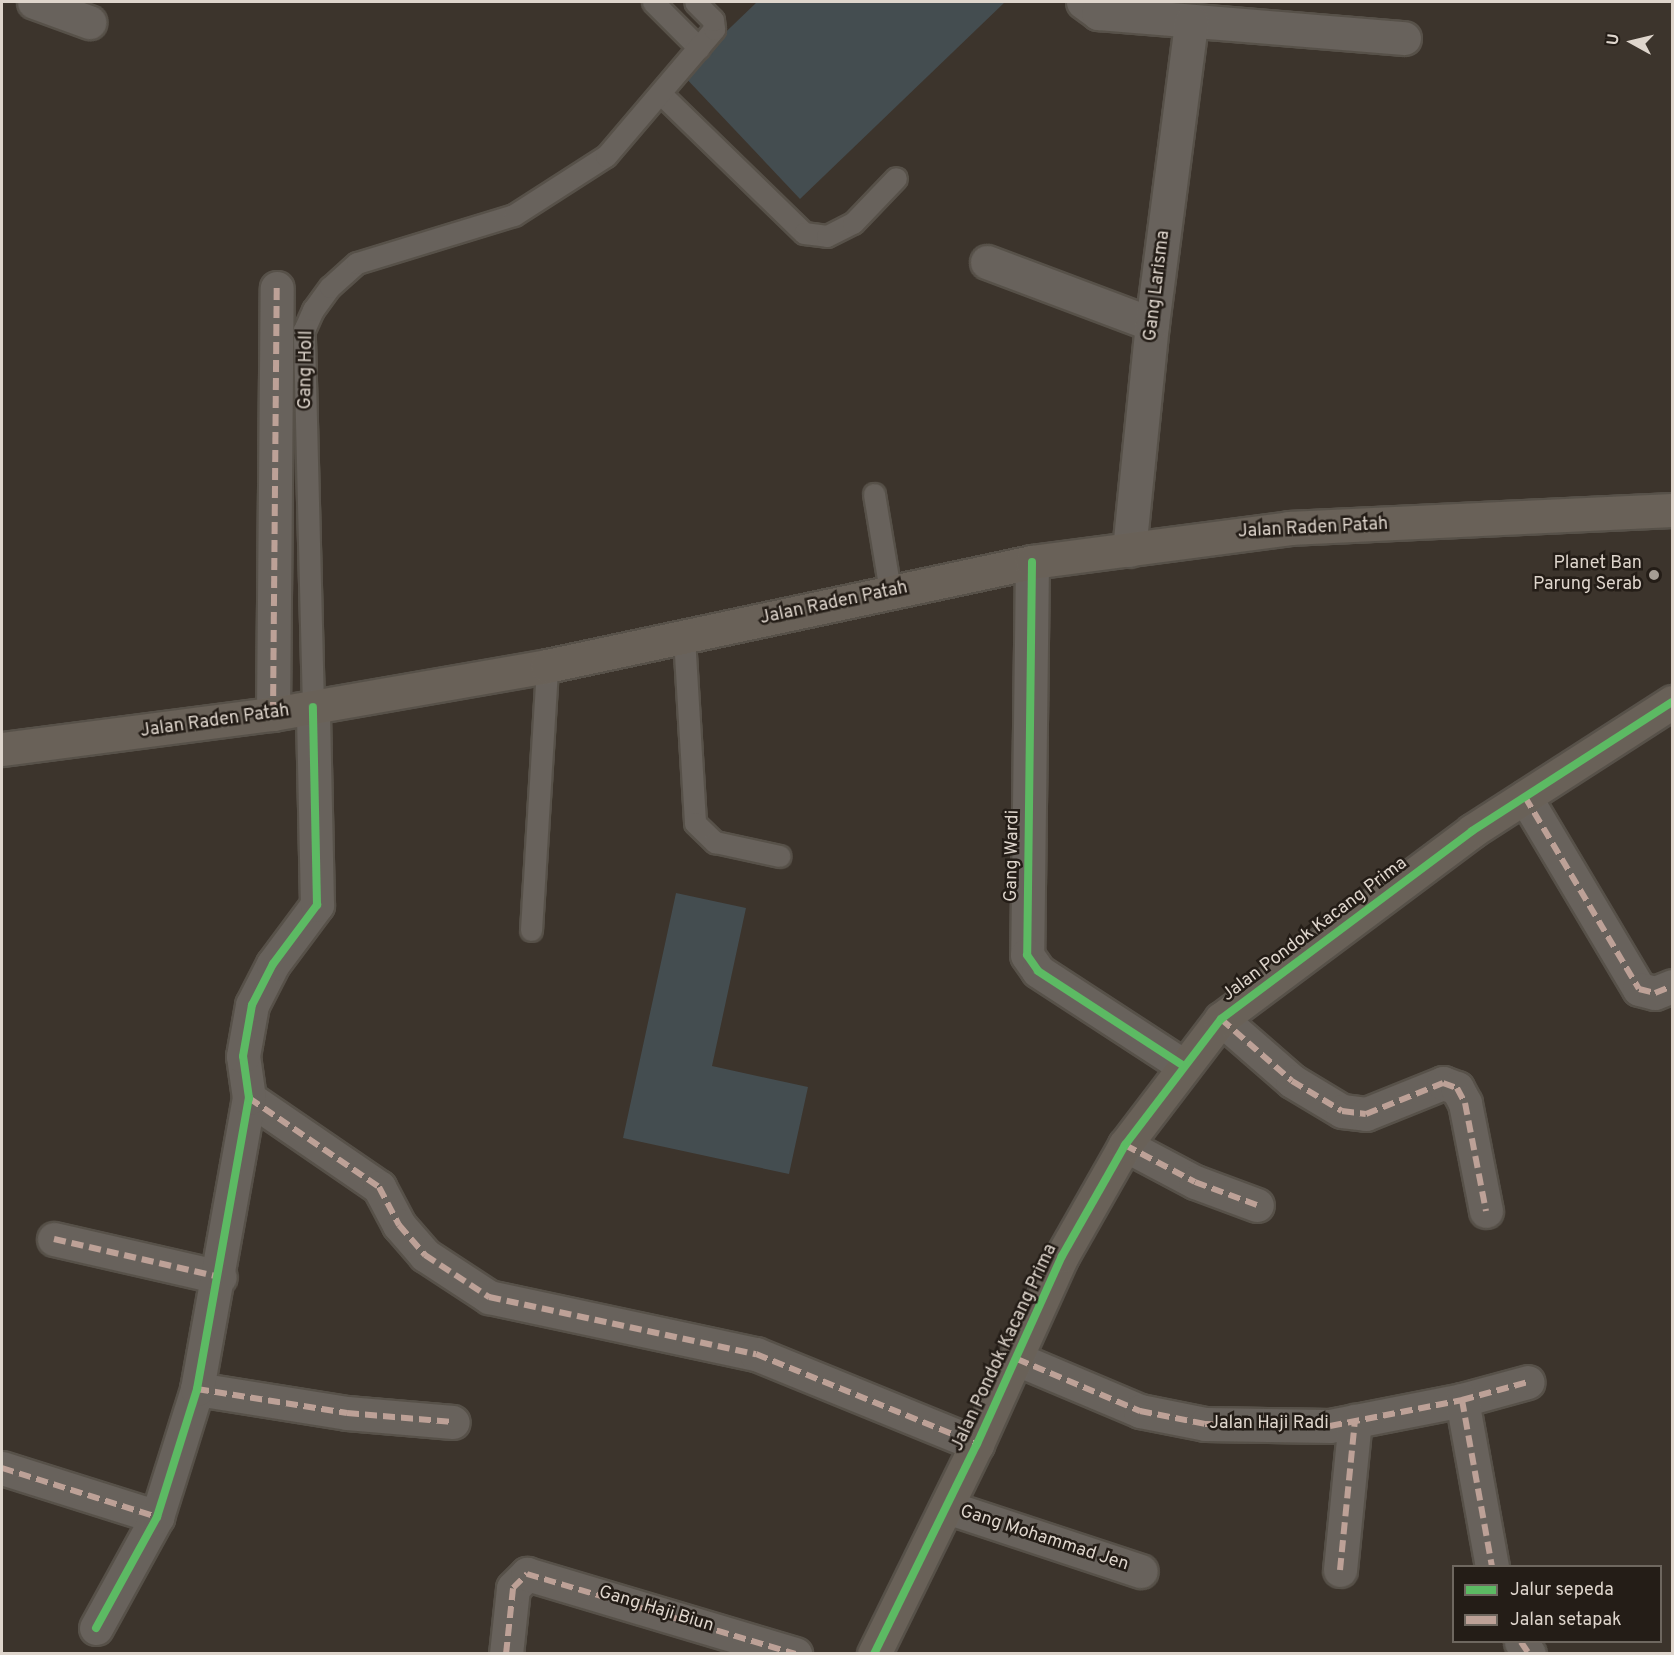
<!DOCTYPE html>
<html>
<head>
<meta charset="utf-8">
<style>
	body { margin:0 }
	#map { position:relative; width:1674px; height:1655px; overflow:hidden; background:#3c342c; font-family:Overpass,sans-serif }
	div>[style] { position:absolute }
	.building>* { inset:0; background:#444d50 }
	.roads { filter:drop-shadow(2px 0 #575149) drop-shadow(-2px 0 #575149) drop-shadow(0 2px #575149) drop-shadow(0 -2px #575149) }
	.lane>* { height:21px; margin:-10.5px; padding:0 10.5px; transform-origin:10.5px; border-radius:10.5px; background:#68625c }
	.street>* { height:33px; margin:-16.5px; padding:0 16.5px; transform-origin:16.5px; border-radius:16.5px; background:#68625c }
	.secondary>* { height:33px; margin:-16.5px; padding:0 16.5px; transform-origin:16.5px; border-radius:16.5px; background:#696158 }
	.quiet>* { height:6px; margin-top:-3px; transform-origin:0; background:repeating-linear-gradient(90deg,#bda197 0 12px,transparent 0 18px) }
	.cycleway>* { height:8px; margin:-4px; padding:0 4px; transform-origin:4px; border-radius:4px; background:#5cba63 }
	.dots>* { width:16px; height:16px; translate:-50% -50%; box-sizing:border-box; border:3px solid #241d17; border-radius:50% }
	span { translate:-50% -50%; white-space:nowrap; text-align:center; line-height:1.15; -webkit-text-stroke:5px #241d17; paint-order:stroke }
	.street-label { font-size:18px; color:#ded5cc }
	.poi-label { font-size:18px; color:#ded5cc }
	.right { translate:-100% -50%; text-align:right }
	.frame { position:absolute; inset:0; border:3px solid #ded5cc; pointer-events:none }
	.legend { position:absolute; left:1452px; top:1565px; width:210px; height:78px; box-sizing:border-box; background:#241d17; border:2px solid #6e675f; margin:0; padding:8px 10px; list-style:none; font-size:18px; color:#ded5cc }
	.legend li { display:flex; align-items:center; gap:12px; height:30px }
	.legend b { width:30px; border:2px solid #6e675f }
	.north { position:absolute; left:1602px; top:12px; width:60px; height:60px; -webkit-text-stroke:4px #241d17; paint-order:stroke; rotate:278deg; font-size:16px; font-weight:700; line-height:24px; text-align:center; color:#ded5cc }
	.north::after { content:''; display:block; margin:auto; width:21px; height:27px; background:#ded5cc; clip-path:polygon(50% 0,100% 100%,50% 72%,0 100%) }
</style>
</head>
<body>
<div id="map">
	<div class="building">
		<i style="clip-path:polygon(757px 2px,1005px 2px,800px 199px,682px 74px)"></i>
		<i style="clip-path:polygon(676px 893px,746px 908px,712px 1066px,808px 1087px,789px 1174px,623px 1138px)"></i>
	</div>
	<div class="roads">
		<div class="lane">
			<i style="left:653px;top:2px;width:65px;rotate:45deg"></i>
			<i style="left:661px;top:94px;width:199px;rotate:44.2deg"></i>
			<i style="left:804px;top:233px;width:23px;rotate:7deg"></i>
			<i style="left:827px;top:236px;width:29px;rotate:-27deg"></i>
			<i style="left:853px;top:223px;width:62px;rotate:-46.3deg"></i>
			<i style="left:874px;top:494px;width:98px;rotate:80.6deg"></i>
			<i style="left:684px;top:637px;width:186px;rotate:86.6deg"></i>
			<i style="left:695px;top:823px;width:28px;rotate:44deg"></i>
			<i style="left:715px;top:842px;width:66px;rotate:12.2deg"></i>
			<i style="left:313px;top:707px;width:377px;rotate:-91.4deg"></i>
			<i style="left:304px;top:330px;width:22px;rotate:-66deg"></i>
			<i style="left:313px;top:310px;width:29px;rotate:-54deg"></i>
			<i style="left:330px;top:287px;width:36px;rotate:-42deg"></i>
			<i style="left:357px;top:263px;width:164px;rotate:-17deg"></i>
			<i style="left:514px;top:215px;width:109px;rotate:-32.7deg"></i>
			<i style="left:606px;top:156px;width:167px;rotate:-49.6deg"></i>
			<i style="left:714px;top:29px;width:9px;rotate:-96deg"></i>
			<i style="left:713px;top:20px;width:25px;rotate:-135deg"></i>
			<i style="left:531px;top:930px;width:264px;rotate:-86.5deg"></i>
		</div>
		<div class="street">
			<i style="left:34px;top:2px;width:59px;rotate:20deg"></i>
			<i style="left:1083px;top:2px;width:19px;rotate:36deg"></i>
			<i style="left:1098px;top:13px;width:307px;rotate:4.7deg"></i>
			<i style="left:987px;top:262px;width:176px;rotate:20.6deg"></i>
			<i style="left:1129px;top:550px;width:227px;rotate:-84.2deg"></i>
			<i style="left:1152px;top:324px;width:305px;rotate:-82.6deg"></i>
			<i style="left:1032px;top:562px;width:393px;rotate:90.7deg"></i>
			<i style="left:1027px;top:955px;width:19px;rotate:55deg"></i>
			<i style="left:1038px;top:971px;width:174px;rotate:33.1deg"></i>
			<i style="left:273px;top:714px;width:426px;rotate:-89.5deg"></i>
			<i style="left:1525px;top:797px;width:223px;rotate:59.3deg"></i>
			<i style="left:1639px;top:989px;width:16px;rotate:14deg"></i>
			<i style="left:1655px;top:993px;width:18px;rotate:-22deg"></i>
			<i style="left:1221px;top:1019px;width:94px;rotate:41.1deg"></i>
			<i style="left:1292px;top:1081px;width:58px;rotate:31deg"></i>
			<i style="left:1342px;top:1111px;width:24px;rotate:7deg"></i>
			<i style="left:1366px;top:1114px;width:83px;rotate:-21.9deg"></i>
			<i style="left:1443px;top:1083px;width:15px;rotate:20deg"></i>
			<i style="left:1457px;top:1088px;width:17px;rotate:62deg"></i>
			<i style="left:1465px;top:1103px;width:110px;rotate:79deg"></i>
			<i style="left:249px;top:1098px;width:158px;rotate:34.4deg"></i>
			<i style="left:379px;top:1187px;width:43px;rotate:62.2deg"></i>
			<i style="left:399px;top:1225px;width:40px;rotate:49deg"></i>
			<i style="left:425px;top:1255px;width:77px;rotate:33.3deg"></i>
			<i style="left:489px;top:1297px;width:273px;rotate:12.1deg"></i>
			<i style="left:756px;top:1354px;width:239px;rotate:22.2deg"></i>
			<i style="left:1125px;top:1145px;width:79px;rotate:27.9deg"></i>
			<i style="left:1195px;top:1182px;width:66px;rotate:20.4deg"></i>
			<i style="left:54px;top:1239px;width:170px;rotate:12.9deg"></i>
			<i style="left:1017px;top:1359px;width:134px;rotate:22.9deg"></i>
			<i style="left:1140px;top:1411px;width:66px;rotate:11.3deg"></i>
			<i style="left:1205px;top:1424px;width:125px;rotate:0.9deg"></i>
			<i style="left:1330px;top:1426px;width:135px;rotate:-11.1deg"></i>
			<i style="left:1462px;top:1400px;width:68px;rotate:-15.3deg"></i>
			<i style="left:197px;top:1389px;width:152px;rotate:9.1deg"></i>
			<i style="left:347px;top:1413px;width:106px;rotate:4.9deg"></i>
			<i style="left:1462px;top:1400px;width:169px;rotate:79.8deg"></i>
			<i style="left:2px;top:1468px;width:163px;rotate:17.5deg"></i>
			<i style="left:947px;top:1507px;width:204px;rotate:18.3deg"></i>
			<i style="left:1340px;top:1570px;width:150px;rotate:-84.3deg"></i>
			<i style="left:96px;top:1628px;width:127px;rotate:-61.2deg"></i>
			<i style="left:157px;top:1517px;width:134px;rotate:-72.6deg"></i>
			<i style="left:197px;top:1389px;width:296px;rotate:-79.9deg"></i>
			<i style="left:249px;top:1098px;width:42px;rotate:-98.1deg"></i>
			<i style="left:243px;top:1056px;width:52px;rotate:-80deg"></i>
			<i style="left:252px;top:1005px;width:46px;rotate:-62.9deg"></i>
			<i style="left:273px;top:964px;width:74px;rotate:-53.3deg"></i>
			<i style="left:317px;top:905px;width:198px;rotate:-91.2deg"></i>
			<i style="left:1521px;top:1642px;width:14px;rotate:56deg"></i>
			<i style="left:506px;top:1654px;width:66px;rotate:-83.9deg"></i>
			<i style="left:513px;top:1588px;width:20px;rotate:-45deg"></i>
			<i style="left:527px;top:1574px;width:280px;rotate:16.6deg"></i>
		</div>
		<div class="secondary">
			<i style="left:2px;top:749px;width:273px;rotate:-7.4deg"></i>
			<i style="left:273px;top:714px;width:278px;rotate:-9.9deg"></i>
			<i style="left:547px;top:666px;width:496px;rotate:-12.1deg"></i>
			<i style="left:1032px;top:562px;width:259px;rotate:-7.5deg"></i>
			<i style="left:1289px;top:528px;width:383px;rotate:-2.7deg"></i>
			<i style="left:874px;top:1654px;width:234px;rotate:-63.9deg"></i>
			<i style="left:977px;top:1444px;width:206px;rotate:-65.7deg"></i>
			<i style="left:1062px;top:1256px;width:128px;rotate:-60.4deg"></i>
			<i style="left:1125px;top:1145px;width:158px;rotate:-52.7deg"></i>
			<i style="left:1221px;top:1019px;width:314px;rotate:-36.8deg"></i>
			<i style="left:1472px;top:831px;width:238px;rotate:-32.8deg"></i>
		</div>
	</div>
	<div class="quiet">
		<i style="left:273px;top:714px;width:426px;rotate:-89.5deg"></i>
		<i style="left:1525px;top:797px;width:223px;rotate:59.3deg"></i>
		<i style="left:1639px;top:989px;width:16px;rotate:14deg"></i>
		<i style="left:1655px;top:993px;width:18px;rotate:-22deg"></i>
		<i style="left:1221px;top:1019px;width:94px;rotate:41.1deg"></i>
		<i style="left:1292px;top:1081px;width:58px;rotate:31deg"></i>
		<i style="left:1342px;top:1111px;width:24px;rotate:7deg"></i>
		<i style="left:1366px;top:1114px;width:83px;rotate:-21.9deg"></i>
		<i style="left:1443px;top:1083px;width:15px;rotate:20deg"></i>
		<i style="left:1457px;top:1088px;width:17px;rotate:62deg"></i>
		<i style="left:1465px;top:1103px;width:110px;rotate:79deg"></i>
		<i style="left:249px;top:1098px;width:158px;rotate:34.4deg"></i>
		<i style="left:379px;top:1187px;width:43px;rotate:62.2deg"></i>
		<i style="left:399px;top:1225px;width:40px;rotate:49deg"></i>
		<i style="left:425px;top:1255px;width:77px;rotate:33.3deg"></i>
		<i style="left:489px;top:1297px;width:273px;rotate:12.1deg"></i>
		<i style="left:756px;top:1354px;width:239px;rotate:22.2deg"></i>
		<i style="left:1125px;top:1145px;width:79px;rotate:27.9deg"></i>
		<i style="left:1195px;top:1182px;width:66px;rotate:20.4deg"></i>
		<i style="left:54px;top:1239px;width:170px;rotate:12.9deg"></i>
		<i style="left:1017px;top:1359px;width:134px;rotate:22.9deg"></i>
		<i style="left:1140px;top:1411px;width:66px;rotate:11.3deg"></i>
		<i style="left:1205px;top:1424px;width:125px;rotate:0.9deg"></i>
		<i style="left:1330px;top:1426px;width:135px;rotate:-11.1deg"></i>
		<i style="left:1462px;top:1400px;width:68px;rotate:-15.3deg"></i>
		<i style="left:197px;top:1389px;width:152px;rotate:9.1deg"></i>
		<i style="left:347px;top:1413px;width:106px;rotate:4.9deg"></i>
		<i style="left:1462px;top:1400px;width:169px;rotate:79.8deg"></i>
		<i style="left:2px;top:1468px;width:163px;rotate:17.5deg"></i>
		<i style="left:1340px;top:1570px;width:150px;rotate:-84.3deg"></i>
		<i style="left:1521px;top:1642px;width:14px;rotate:56deg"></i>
		<i style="left:506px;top:1654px;width:66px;rotate:-83.9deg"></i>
		<i style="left:513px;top:1588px;width:20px;rotate:-45deg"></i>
		<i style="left:527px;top:1574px;width:280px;rotate:16.6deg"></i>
	</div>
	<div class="cycleway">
		<i style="left:1032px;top:562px;width:393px;rotate:90.7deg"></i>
		<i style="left:1027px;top:955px;width:19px;rotate:55deg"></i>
		<i style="left:1038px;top:971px;width:174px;rotate:33.1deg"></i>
		<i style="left:96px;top:1628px;width:127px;rotate:-61.2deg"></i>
		<i style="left:157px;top:1517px;width:134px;rotate:-72.6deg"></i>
		<i style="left:197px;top:1389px;width:296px;rotate:-79.9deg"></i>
		<i style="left:249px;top:1098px;width:42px;rotate:-98.1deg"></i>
		<i style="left:243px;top:1056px;width:52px;rotate:-80deg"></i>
		<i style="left:252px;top:1005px;width:46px;rotate:-62.9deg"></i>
		<i style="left:273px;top:964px;width:74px;rotate:-53.3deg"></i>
		<i style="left:317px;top:905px;width:198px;rotate:-91.2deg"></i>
		<i style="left:874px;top:1654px;width:234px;rotate:-63.9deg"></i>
		<i style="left:977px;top:1444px;width:206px;rotate:-65.7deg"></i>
		<i style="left:1062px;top:1256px;width:128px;rotate:-60.4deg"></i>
		<i style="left:1125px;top:1145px;width:158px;rotate:-52.7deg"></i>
		<i style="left:1221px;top:1019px;width:314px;rotate:-36.8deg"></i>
		<i style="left:1472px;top:831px;width:238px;rotate:-32.8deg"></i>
	</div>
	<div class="dots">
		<i style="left:1654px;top:575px;background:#a59d94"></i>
	</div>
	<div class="street-label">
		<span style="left:1158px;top:286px;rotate:-83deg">Gang Larisma</span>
		<span style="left:307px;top:370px;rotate:-89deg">Gang Holl</span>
		<span style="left:1313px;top:529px;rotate:-3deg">Jalan Raden Patah</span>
		<span style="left:834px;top:604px;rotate:-12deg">Jalan Raden Patah</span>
		<span style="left:215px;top:722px;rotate:-8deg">Jalan Raden Patah</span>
		<span style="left:1013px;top:856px;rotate:-89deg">Gang Wardi</span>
		<span style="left:1315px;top:930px;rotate:-37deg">Jalan Pondok Kacang Prima</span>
		<span style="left:1005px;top:1348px;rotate:-65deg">Jalan Pondok Kacang Prima</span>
		<span style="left:1269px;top:1424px">Jalan Haji Radi</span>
		<span style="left:1044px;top:1539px;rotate:18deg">Gang Mohammad Jen</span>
		<span style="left:656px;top:1610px;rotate:17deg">Gang Haji Biun</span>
	</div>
	<div class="poi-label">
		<span class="right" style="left:1642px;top:575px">Planet Ban<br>Parung Serab</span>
	</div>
	<div class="frame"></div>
	<ul class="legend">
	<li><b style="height:8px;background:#5cba63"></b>Jalur sepeda</li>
	<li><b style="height:8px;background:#bda197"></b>Jalan setapak</li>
	</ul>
	<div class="north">U</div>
</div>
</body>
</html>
